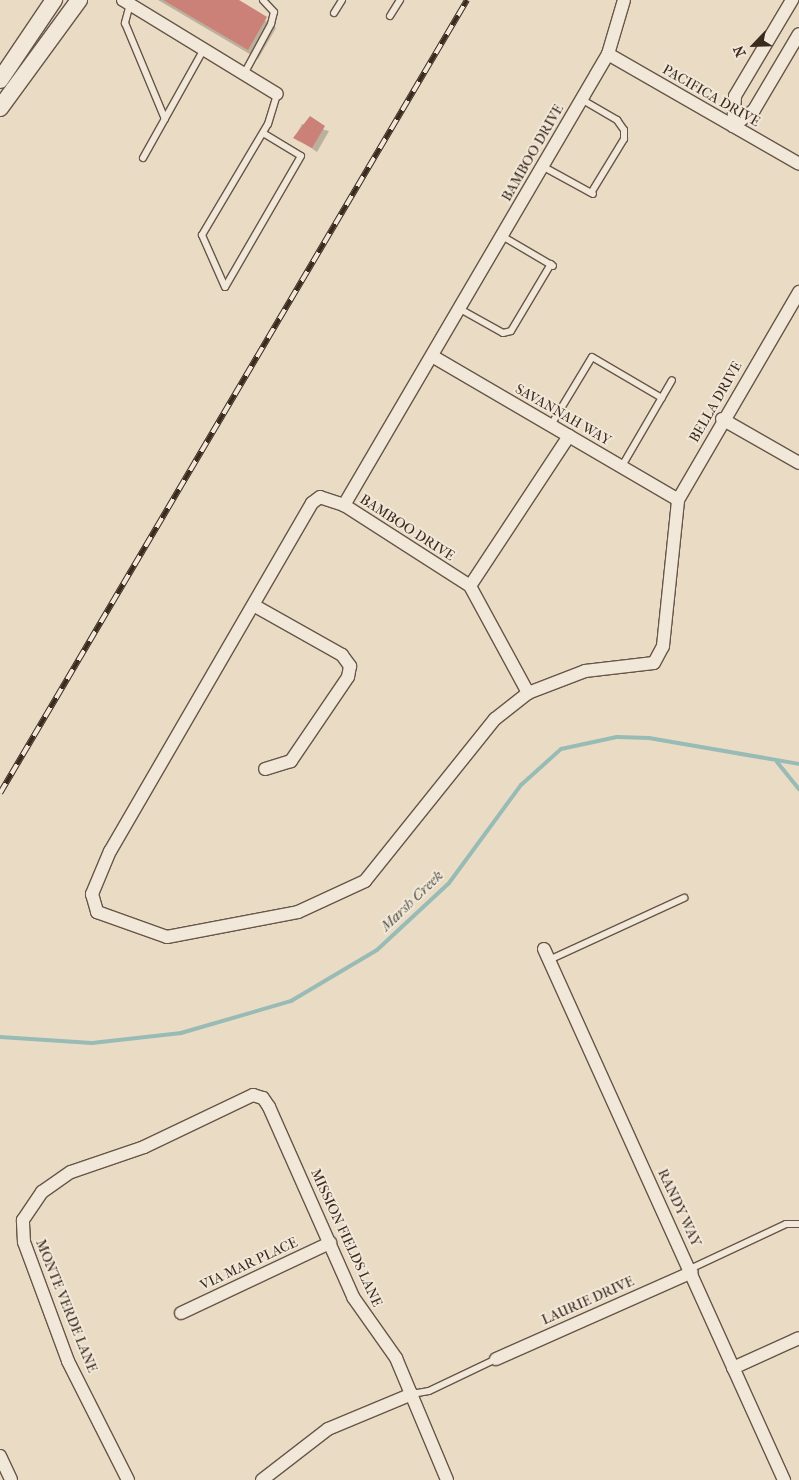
<!DOCTYPE html>
<html>
<head>
<meta charset="utf-8">
<style>
	body { margin:0 }
	#map { position:relative; width:799px; height:1480px; overflow:hidden; background:#eadcc4; font-family:"IM FELL French Canon",serif }
	div>[style] { position:absolute }
	.shadow>* { inset:0; background:#0003 }
	.stream>* { height:4px; margin:-2px; padding:0 2px; transform-origin:2px; border-radius:2px; background:#98bbb6 }
	.building>* { inset:0; background:#cb8178 }
	.roads { filter:drop-shadow(1px 0 #675648) drop-shadow(-1px 0 #675648) drop-shadow(0 1px #675648) drop-shadow(0 -1px #675648) }
	.service>* { height:6px; margin:-3px; padding:0 3px; transform-origin:3px; border-radius:3px; background:#f1e8d9 }
	.minor>* { height:12px; margin:-6px; padding:0 6px; transform-origin:6px; border-radius:6px; background:#f1e8d9 }
	.tertiary>* { height:16px; margin:-8px; padding:0 8px; transform-origin:8px; border-radius:8px; background:#f1e8d9 }
	.rail>* { height:5.5px; margin-top:-2.75px; transform-origin:0; background:repeating-linear-gradient(90deg,#f1e8d9 0 11px,#3b2a1e 0 22px); box-sizing:border-box; border-block:1px solid #3b2a1e }
	span { translate:-50% -50%; white-space:nowrap; text-align:center; line-height:1.15; -webkit-text-stroke:4px #f1e8d9; paint-order:stroke }
	.street-label { font-size:14px; color:#3b2a1e }
	.water-label { font-size:15px; color:#524e44; font-style:italic }
	.north { position:absolute; left:729px; top:20px; width:50px; height:50px; -webkit-text-stroke:4px #f1e8d9; paint-order:stroke; rotate:246deg; font-size:14px; font-weight:700; line-height:20px; text-align:center; color:#3b2a1e }
	.north::after { content:''; display:block; margin:auto; width:18px; height:22px; background:#3b2a1e; clip-path:polygon(50% 0,100% 100%,50% 72%,0 100%) }
</style>
</head>
<body>
<div id="map">
	<div class="shadow">
		<i style="clip-path:polygon(158px 0,236px 0,276px 28px,258px 59px)"></i>
		<i style="clip-path:polygon(302px 124px,329px 131px,317px 152px,295px 137px)"></i>
	</div>
	<div class="stream">
		<i style="left:777px;top:762px;width:35px;rotate:51deg"></i>
		<i style="left:0;top:1037px;width:92px;rotate:3.7deg"></i>
		<i style="left:92px;top:1043px;width:90px;rotate:-6.4deg"></i>
		<i style="left:181px;top:1033px;width:115px;rotate:-16.2deg"></i>
		<i style="left:291px;top:1001px;width:100px;rotate:-30.7deg"></i>
		<i style="left:377px;top:950px;width:98px;rotate:-42.9deg"></i>
		<i style="left:449px;top:883px;width:122px;rotate:-53.7deg"></i>
		<i style="left:521px;top:785px;width:54px;rotate:-42deg"></i>
		<i style="left:561px;top:749px;width:57px;rotate:-12.1deg"></i>
		<i style="left:617px;top:737px;width:32px;rotate:2deg"></i>
		<i style="left:649px;top:738px;width:152px;rotate:9.8deg"></i>
	</div>
	<div class="building">
		<i style="clip-path:polygon(163px 0,239px 0,267px 17px,248px 50px)"></i>
		<i style="clip-path:polygon(310px 116px,325px 126px,312px 148px,293px 138px)"></i>
	</div>
	<div class="roads">
		<div class="service">
			<i style="left:130px;top:4px;width:20px;rotate:105deg"></i>
			<i style="left:125px;top:23px;width:104px;rotate:67.4deg"></i>
			<i style="left:334px;top:13px;width:15px;rotate:-58deg"></i>
			<i style="left:390px;top:16px;width:19px;rotate:-58deg"></i>
			<i style="left:244px;top:74px;width:57px;rotate:-61.6deg"></i>
			<i style="left:271px;top:24px;width:12px;rotate:-76deg"></i>
			<i style="left:274px;top:12px;width:16px;rotate:-133deg"></i>
			<i style="left:581px;top:99px;width:42px;rotate:30.3deg"></i>
			<i style="left:617px;top:120px;width:12px;rotate:55deg"></i>
			<i style="left:624px;top:130px;width:9px;rotate:90deg"></i>
			<i style="left:624px;top:139px;width:63px;rotate:121.4deg"></i>
			<i style="left:263px;top:133px;width:44px;rotate:31.2deg"></i>
			<i style="left:301px;top:156px;width:151px;rotate:120.1deg"></i>
			<i style="left:225px;top:287px;width:57px;rotate:-113.9deg"></i>
			<i style="left:202px;top:235px;width:129px;rotate:-59.3deg"></i>
			<i style="left:268px;top:124px;width:31px;rotate:-73deg"></i>
			<i style="left:143px;top:158px;width:125px;rotate:-60.8deg"></i>
			<i style="left:542px;top:166px;width:58px;rotate:28.8deg"></i>
			<i style="left:502px;top:236px;width:59px;rotate:30.5deg"></i>
			<i style="left:460px;top:309px;width:49px;rotate:29.2deg"></i>
			<i style="left:503px;top:333px;width:8px;rotate:-14deg"></i>
			<i style="left:511px;top:331px;width:78px;rotate:-59.2deg"></i>
			<i style="left:551px;top:425px;width:79px;rotate:-58.9deg"></i>
			<i style="left:592px;top:357px;width:81px;rotate:30.4deg"></i>
			<i style="left:622px;top:466px;width:99px;rotate:-59.8deg"></i>
			<i style="left:549px;top:960px;width:149px;rotate:-24.7deg"></i>
			<i style="left:690px;top:1269px;width:106px;rotate:-25.1deg"></i>
			<i style="left:786px;top:1224px;width:13px"></i>
			<i style="left:412px;top:1394px;width:17px;rotate:-10deg"></i>
			<i style="left:429px;top:1391px;width:74px;rotate:-25.5deg"></i>
		</div>
		<div class="minor">
			<i style="left:123px;top:0;width:180px;rotate:31.4deg"></i>
			<i style="left:624px;top:0;width:56px;rotate:106.5deg"></i>
			<i style="left:608px;top:54px;width:523px;rotate:120.34deg"></i>
			<i style="left:344px;top:505px;width:150px;rotate:32.7deg"></i>
			<i style="left:470px;top:586px;width:122px;rotate:61.5deg"></i>
			<i style="left:528px;top:693px;width:61px;rotate:-21.1deg"></i>
			<i style="left:585px;top:671px;width:69px;rotate:-6.6deg"></i>
			<i style="left:654px;top:663px;width:19px;rotate:-62deg"></i>
			<i style="left:663px;top:646px;width:147px;rotate:-84.1deg"></i>
			<i style="left:678px;top:500px;width:241px;rotate:-59.8deg"></i>
			<i style="left:608px;top:54px;width:220px;rotate:29.9deg"></i>
			<i style="left:733px;top:126px;width:30px;rotate:-86deg"></i>
			<i style="left:735px;top:96px;width:112px;rotate:-59.3deg"></i>
			<i style="left:733px;top:126px;width:26px;rotate:-37deg"></i>
			<i style="left:754px;top:110px;width:88px;rotate:-59.4deg"></i>
			<i style="left:432px;top:356px;width:285px;rotate:30.3deg"></i>
			<i style="left:722px;top:419px;width:89px;rotate:29.7deg"></i>
			<i style="left:344px;top:505px;width:25px;rotate:-162deg"></i>
			<i style="left:320px;top:497px;width:10px;rotate:143deg"></i>
			<i style="left:312px;top:503px;width:402px;rotate:120.1deg"></i>
			<i style="left:110px;top:851px;width:47px;rotate:112.7deg"></i>
			<i style="left:92px;top:894px;width:19px;rotate:74deg"></i>
			<i style="left:97px;top:912px;width:74px;rotate:19.7deg"></i>
			<i style="left:167px;top:937px;width:133px;rotate:-10.8deg"></i>
			<i style="left:298px;top:912px;width:74px;rotate:-24.8deg"></i>
			<i style="left:365px;top:881px;width:208px;rotate:-51.3deg"></i>
			<i style="left:495px;top:719px;width:42px;rotate:-38.2deg"></i>
			<i style="left:470px;top:586px;width:180px;rotate:-56.6deg"></i>
			<i style="left:255px;top:606px;width:100px;rotate:29.4deg"></i>
			<i style="left:342px;top:655px;width:14px;rotate:54deg"></i>
			<i style="left:350px;top:666px;width:11px;rotate:100deg"></i>
			<i style="left:348px;top:677px;width:102px;rotate:124.2deg"></i>
			<i style="left:291px;top:761px;width:27px;rotate:163deg"></i>
			<i style="left:544px;top:949px;width:583px;rotate:65.68deg"></i>
			<i style="left:181px;top:1313px;width:165px;rotate:-25.2deg"></i>
			<i style="left:496px;top:1359px;width:214px;rotate:-23.9deg"></i>
			<i style="left:733px;top:1368px;width:72px;rotate:-24.4deg"></i>
			<i style="left:0;top:1456px;width:26px;rotate:65deg"></i>
			<i style="left:128px;top:1480px;width:133px;rotate:-116.8deg"></i>
			<i style="left:68px;top:1361px;width:127px;rotate:-110.3deg"></i>
			<i style="left:24px;top:1242px;width:22px;rotate:-93deg"></i>
			<i style="left:23px;top:1220px;width:34px;rotate:-56deg"></i>
			<i style="left:42px;top:1192px;width:35px;rotate:-35deg"></i>
			<i style="left:71px;top:1172px;width:77px;rotate:-18.9deg"></i>
			<i style="left:144px;top:1147px;width:121px;rotate:-25.5deg"></i>
			<i style="left:253px;top:1095px;width:10px;rotate:17deg"></i>
			<i style="left:263px;top:1098px;width:11px;rotate:56deg"></i>
			<i style="left:269px;top:1107px;width:208px;rotate:66.1deg"></i>
			<i style="left:353px;top:1297px;width:75px;rotate:54.8deg"></i>
			<i style="left:396px;top:1358px;width:132px;rotate:67.3deg"></i>
			<i style="left:262px;top:1480px;width:83px;rotate:-37.7deg"></i>
			<i style="left:328px;top:1429px;width:91px;rotate:-22.6deg"></i>
		</div>
		<div class="tertiary">
			<i style="left:0;top:80px;width:97px;rotate:-56deg"></i>
			<i style="left:0;top:108px;width:134px;rotate:-53.8deg"></i>
		</div>
	</div>
	<div class="rail">
		<i style="left:0;top:793px;width:920px;rotate:-59.51deg"></i>
	</div>
	<div class="street-label">
		<span style="left:711px;top:96px;rotate:30deg">PACIFICA DRIVE</span>
		<span style="left:533px;top:153px;rotate:-60deg">BAMBOO DRIVE</span>
		<span style="left:716px;top:402px;rotate:-60deg">BELLA DRIVE</span>
		<span style="left:563px;top:415px;rotate:30deg">SAVANNAH WAY</span>
		<span style="left:407px;top:528px;rotate:33deg">BAMBOO DRIVE</span>
		<span style="left:679px;top:1208px;rotate:65deg">RANDY WAY</span>
		<span style="left:346px;top:1238px;rotate:65deg">MISSION FIELDS LANE</span>
		<span style="left:249px;top:1264px;rotate:-25deg">VIA MAR PLACE</span>
		<span style="left:588px;top:1301px;rotate:-24deg">LAURIE DRIVE</span>
		<span style="left:66px;top:1306px;rotate:68deg">MONTE VERDE LANE</span>
	</div>
	<div class="water-label">
		<span style="left:412px;top:901px;rotate:-44deg">Marsh Creek</span>
	</div>
	<div class="north">N</div>
</div>
</body>
</html>
